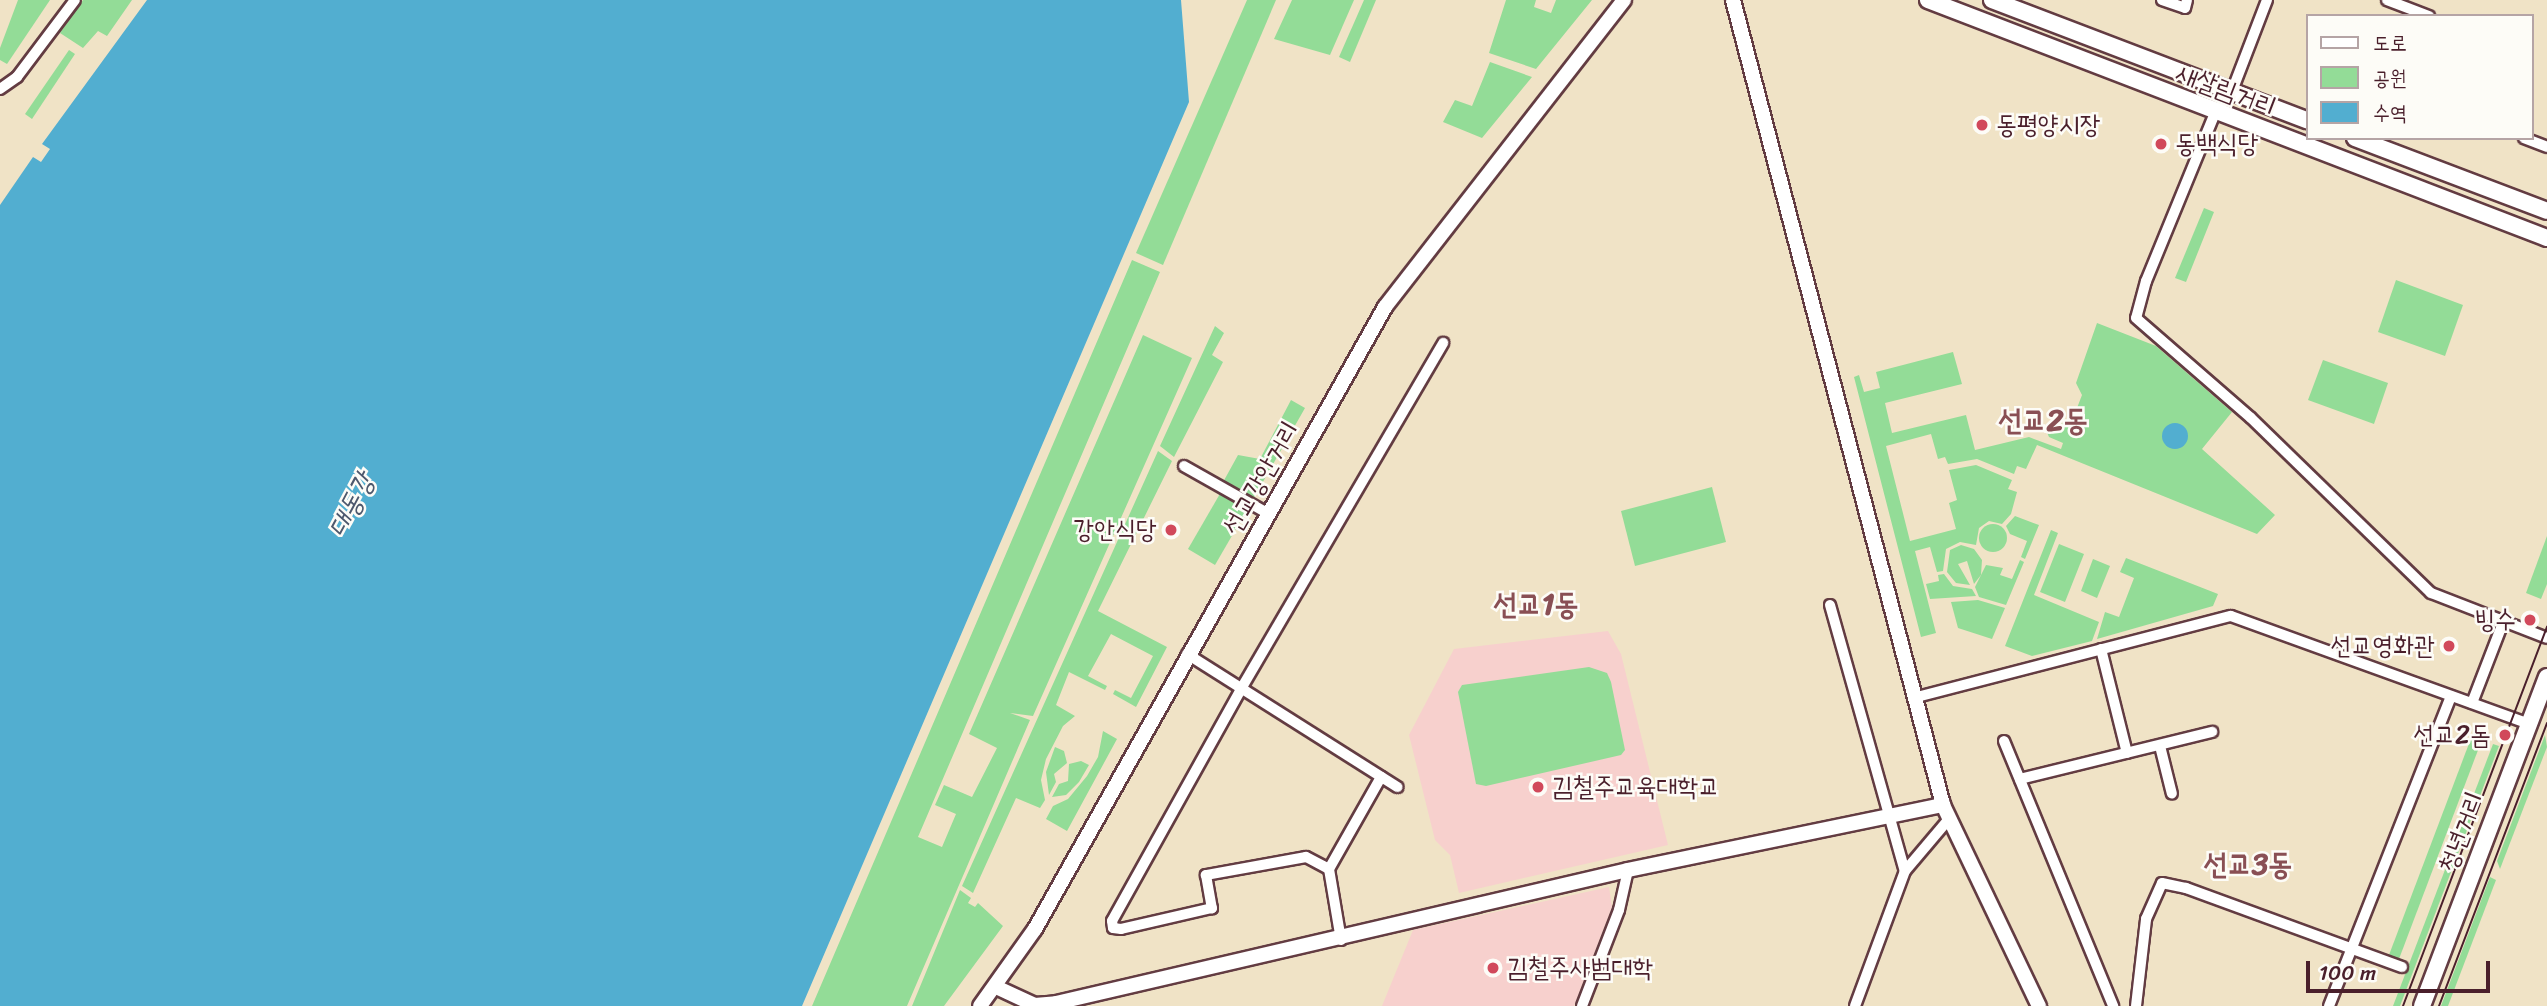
<!DOCTYPE html>
<html>
<head>
<meta charset="utf-8">
<style>
	body { margin:0 }
	#map { position:relative; width:2547px; height:1006px; overflow:hidden; background:#f0e3c6; font-family:Sriracha,"Poor Story",sans-serif }
	div>[style] { position:absolute }
	.built>* { inset:0; background:#f7d0cd }
	.green>* { inset:0; background:#93dc97 }
	.round { border-radius:50% }
	.water>* { inset:0; background:#52aed0 }
	.roads { filter:drop-shadow(2px 0 #633c42) drop-shadow(-2px 0 #633c42) drop-shadow(0 2px #633c42) drop-shadow(0 -2px #633c42) }
	.street>* { height:10px; margin:-5px; padding:0 5px; transform-origin:5px; border-radius:5px; background:#fff }
	.secondary>* { height:14px; margin:-7px; padding:0 7px; transform-origin:7px; border-radius:7px; background:#fff }
	.primary>* { height:16px; margin:-8px; padding:0 8px; transform-origin:8px; border-radius:8px; background:#fff }
	.tram>* { height:2px; margin:-1px; padding:0 1px; transform-origin:1px; border-radius:1px; background:#4a1f2b }
	.dots>* { width:19px; height:19px; translate:-50% -50%; box-sizing:border-box; border:4px solid #fdfcf7; border-radius:50% }
	span { translate:-50% -50%; white-space:nowrap; text-align:center; line-height:1.15; -webkit-text-stroke:5px #fdfcf7; paint-order:stroke }
	.street-label { font-size:26px; color:#4a1f2b }
	.poi-label { font-size:26px; color:#4a1f2b }
	.left { translate:0 -50%; text-align:left }
	.right { translate:-100% -50%; text-align:right }
	.water-label { font-size:28px; color:#4d586d; font-style:italic }
	.quarter-label { font-size:30px; color:#894f54; font-weight:700 }
	.legend { position:absolute; left:2306px; top:14px; width:228px; height:126px; box-sizing:border-box; background:#fdfcf7; border:2px solid #b5a4a5; margin:0; padding:9px 12px; list-style:none; font-size:21px; color:#4a1f2b }
	.legend li { display:flex; align-items:center; gap:14px; height:35px }
	.legend b { width:35px; border:2px solid #b5a4a5 }
	.scale { position:absolute; left:2306px; top:961px; width:184px; height:32px; box-sizing:border-box; border:4px solid #4a1f2b; border-top:0; padding-left:9px; font-size:21px; line-height:24px; white-space:nowrap; color:#4a1f2b; -webkit-text-stroke:5px #fdfcf7; paint-order:stroke }
</style>
</head>
<body>
<div id="map">
	<div class="built">
		<i style="clip-path:polygon(1608px 631px,1621px 654px,1668px 845px,1459px 893px,1450px 855px,1435px 840px,1409px 735px,1454px 649px)"></i>
		<i style="clip-path:polygon(1609px 887px,1612px 907px,1574px 1006px,1382px 1006px,1413px 930px)"></i>
	</div>
	<div class="green">
		<i style="clip-path:polygon(18px 0,50px 0,7px 64px,0 60px,0 48px)"></i>
		<i style="clip-path:polygon(83px 0,132px 0,107px 36px,98px 31px,83px 48px,60px 33px)"></i>
		<i style="clip-path:polygon(1247px 0,1276px 0,1163px 265px,1136px 253px)"></i>
		<i style="clip-path:polygon(1292px 0,1354px 0,1330px 55px,1274px 39px)"></i>
		<i style="clip-path:polygon(1364px 0,1376px 0,1350px 62px,1339px 57px)"></i>
		<i style="clip-path:polygon(1506px 0,1536px 0,1534px 7px,1551px 13px,1556px 0,1592px 0,1536px 69px,1489px 53px)"></i>
		<i style="clip-path:polygon(69px 50px,75px 54px,32px 119px,25px 114px)"></i>
		<i style="clip-path:polygon(1490px 62px,1532px 77px,1482px 138px,1443px 122px,1455px 100px,1472px 106px)"></i>
		<i style="clip-path:polygon(2204px 208px,2214px 212px,2186px 282px,2175px 278px)"></i>
		<i style="clip-path:polygon(1132px 260px,1160px 272px,918px 837px,942px 847px,956px 814px,935px 805px,944px 785px,972px 797px,997px 748px,969px 734px,1143px 335px,1192px 358px,1033px 716px,1010px 713px,1030px 720px,907px 1006px,812px 1006px)"></i>
		<i style="clip-path:polygon(2396px 280px,2463px 305px,2445px 356px,2378px 332px)"></i>
		<i style="clip-path:polygon(2097px 323px,2156px 346px,2232px 412px,2202px 449px,2275px 515px,2257px 534px,2037px 445px,2026px 469px,2017px 466px,2014px 474px,1977px 459px,1948px 464px,1945px 457px,1938px 459px,1931px 434px,1886px 446px,1910px 541px,1956px 529px,1949px 503px,1957px 500px,1949px 470px,1976px 465px,2012px 480px,2008px 489px,2017px 492px,2011px 514px,2002px 524px,1989px 521px,1979px 528px,1976px 545px,1960px 542px,1946px 549px,1943px 571px,1937px 572px,1930px 547px,1915px 551px,1936px 633px,1921px 637px,1854px 377px,1859px 375px,1864px 392px,1880px 388px,1876px 372px,1953px 352px,1962px 384px,1885px 403px,1892px 433px,1966px 415px,1975px 450px,2029px 437px,2061px 449px,2063px 443px,2049px 437px,2045px 428px,2072px 421px,2082px 395px,2076px 383px)"></i>
		<i style="clip-path:polygon(1215px 326px,1224px 333px,1212px 355px,1223px 362px,1174px 457px,1160px 446px)"></i>
		<i style="clip-path:polygon(2323px 360px,2388px 383px,2374px 424px,2308px 400px)"></i>
		<i style="clip-path:polygon(1291px 400px,1305px 408px,1252px 501px,1222px 484px,1238px 455px,1260px 459px)"></i>
		<i style="clip-path:polygon(1158px 451px,1172px 461px,1098px 611px,1167px 647px,1136px 707px,1113px 694px,1115px 690px,1131px 698px,1153px 656px,1111px 634px,1088px 676px,1107px 686px,1105px 690px,1069px 672px,1056px 705px,1075px 716px,1063px 726px,1046px 759px,1041px 780px,1045px 800px,1040px 808px,1016px 798px,973px 893px,962px 886px)"></i>
		<i style="clip-path:polygon(1712px 487px,1726px 542px,1635px 566px,1621px 511px)"></i>
		<i style="clip-path:polygon(1221px 492px,1248px 508px,1215px 565px,1188px 549px)"></i>
		<i style="clip-path:polygon(2015px 516px,2039px 525px,2025px 559px,2021px 557px,2027px 541px,2010px 534px,2006px 526px)"></i>
		<i class="round" style="left:1979px;top:524px;width:28px;height:28px"></i>
		<i style="clip-path:polygon(2051px 530px,2058px 533px,2034px 595px,2099px 622px,2092px 641px,2032px 656px,2005px 646px)"></i>
		<i style="clip-path:polygon(2547px 536px,2547px 584px,2541px 599px,2526px 593px)"></i>
		<i style="clip-path:polygon(2059px 544px,2084px 554px,2065px 602px,2040px 592px)"></i>
		<i style="clip-path:polygon(1961px 545px,1974px 549px,1982px 560px,1981px 575px,1974px 584px,1967px 561px,1958px 564px,1970px 585px,1956px 583px,1947px 572px,1950px 550px)"></i>
		<i style="clip-path:polygon(2126px 558px,2218px 594px,2213px 606px,2097px 639px,2105px 612px,2119px 617px,2134px 578px,2120px 572px)"></i>
		<i style="clip-path:polygon(2093px 559px,2110px 566px,2097px 598px,2081px 591px)"></i>
		<i style="clip-path:polygon(2020px 560px,2024px 562px,2006px 605px,1979px 597px,1975px 587px,1986px 565px,2003px 568px,2000px 575px,2012px 579px)"></i>
		<i style="clip-path:polygon(1944px 574px,1953px 586px,1972px 589px,1976px 596px,1930px 599px,1926px 584px,1939px 581px,1938px 575px)"></i>
		<i style="clip-path:polygon(1978px 600px,2005px 608px,1992px 639px,1958px 628px,1951px 602px)"></i>
		<i style="clip-path:polygon(1589px 667px,1607px 673px,1611px 682px,1625px 750px,1621px 755px,1486px 786px,1476px 784px,1458px 692px,1462px 685px)"></i>
		<i style="clip-path:polygon(2476px 725px,2486px 729px,2399px 959px,2389px 955px)"></i>
		<i style="clip-path:polygon(1103px 731px,1117px 739px,1067px 831px,1046px 819px,1053px 806px,1068px 799px,1087px 776px,1098px 757px)"></i>
		<i style="clip-path:polygon(2545px 735px,2547px 747px,2500px 869px,2497px 861px)"></i>
		<i style="clip-path:polygon(2493px 744px,2499px 746px,2400px 1006px,2393px 1006px)"></i>
		<i style="clip-path:polygon(1055px 747px,1064px 751px,1067px 763px,1054px 774px,1056px 782px,1049px 795px,1046px 772px)"></i>
		<i style="clip-path:polygon(1081px 761px,1089px 765px,1079px 782px,1066px 795px,1052px 797px,1059px 784px,1068px 781px,1069px 764px)"></i>
		<i style="clip-path:polygon(2490px 877px,2496px 880px,2448px 1006px,2441px 1006px)"></i>
		<i style="clip-path:polygon(960px 890px,971px 898px,968px 903px,975px 907px,978px 903px,1003px 926px,944px 1006px,912px 1006px)"></i>
	</div>
	<div class="water">
		<i style="clip-path:polygon(147px 0,1181px 0,1189px 102px,802px 1006px,0 1006px,0 205px,33px 157px,41px 162px,50px 149px,42px 144px)"></i>
		<i class="round" style="left:2162px;top:423px;width:26px;height:26px"></i>
	</div>
	<div class="roads">
		<div class="street">
			<i style="left:2162px;top:0;width:24px;rotate:19deg"></i>
			<i style="left:2185px;top:8px;width:8px;rotate:-76deg"></i>
			<i style="left:2267px;top:0;width:97px;rotate:111deg"></i>
			<i style="left:2232px;top:91px;width:28px;rotate:128deg"></i>
			<i style="left:2215px;top:113px;width:182px;rotate:112.3deg"></i>
			<i style="left:2146px;top:281px;width:38px;rotate:105deg"></i>
			<i style="left:2136px;top:318px;width:152px;rotate:41deg"></i>
			<i style="left:2251px;top:418px;width:251px;rotate:44.2deg"></i>
			<i style="left:2431px;top:593px;width:124px;rotate:21.2deg"></i>
			<i style="left:2387px;top:0;width:45px;rotate:20.9deg"></i>
			<i style="left:0;top:89px;width:21px;rotate:-35deg"></i>
			<i style="left:17px;top:77px;width:96px;rotate:-53deg"></i>
			<i style="left:2524px;top:138px;width:25px;rotate:21deg"></i>
			<i style="left:1184px;top:466px;width:98px;rotate:29.5deg"></i>
			<i style="left:1830px;top:605px;width:276px;rotate:74.3deg"></i>
			<i style="left:2101px;top:649px;width:107px;rotate:76deg"></i>
			<i style="left:1187px;top:654px;width:249px;rotate:32.3deg"></i>
			<i style="left:1913px;top:698px;width:328px;rotate:-14.5deg"></i>
			<i style="left:2231px;top:616px;width:318px;rotate:19.9deg"></i>
			<i style="left:2472px;top:703px;width:89px;rotate:-68.9deg"></i>
			<i style="left:2004px;top:741px;width:287px;rotate:67.6deg"></i>
			<i style="left:2160px;top:746px;width:49px;rotate:76deg"></i>
			<i style="left:2020px;top:779px;width:198px;rotate:-13.8deg"></i>
			<i style="left:1329px;top:869px;width:106px;rotate:-60.5deg"></i>
			<i style="left:1341px;top:940px;width:72px;rotate:-99.6deg"></i>
			<i style="left:1329px;top:869px;width:26px;rotate:-152deg"></i>
			<i style="left:1306px;top:857px;width:102px;rotate:169.8deg"></i>
			<i style="left:1206px;top:875px;width:34px;rotate:80deg"></i>
			<i style="left:1212px;top:908px;width:93px;rotate:167deg"></i>
			<i style="left:1121px;top:929px;width:8px;rotate:-173deg"></i>
			<i style="left:1113px;top:928px;width:7px;rotate:-98deg"></i>
			<i style="left:1112px;top:921px;width:265px;rotate:-60.9deg"></i>
			<i style="left:1241px;top:689px;width:401px;rotate:-59.7deg"></i>
			<i style="left:1582px;top:1006px;width:103px;rotate:-68.9deg"></i>
			<i style="left:1619px;top:910px;width:41px;rotate:-77.3deg"></i>
			<i style="left:1855px;top:1006px;width:144px;rotate:-69.7deg"></i>
			<i style="left:1905px;top:871px;width:68px;rotate:-49.8deg"></i>
			<i style="left:2136px;top:1006px;width:88px;rotate:-83.4deg"></i>
			<i style="left:2146px;top:919px;width:39px;rotate:-66deg"></i>
			<i style="left:2162px;top:883px;width:25px;rotate:12deg"></i>
			<i style="left:2186px;top:888px;width:230px;rotate:20.1deg"></i>
			<i style="left:2329px;top:1006px;width:333px;rotate:-68.5deg"></i>
		</div>
		<div class="secondary">
			<i style="left:1733px;top:0;width:832px;rotate:75.38deg"></i>
			<i style="left:1943px;top:805px;width:223px;rotate:64.5deg"></i>
			<i style="left:996px;top:987px;width:43px;rotate:24.8deg"></i>
			<i style="left:1035px;top:1005px;width:21px;rotate:-5deg"></i>
			<i style="left:1056px;top:1003px;width:587px;rotate:-13.09deg"></i>
			<i style="left:1628px;top:870px;width:322px;rotate:-11.7deg"></i>
			<i style="left:980px;top:1006px;width:95px;rotate:-54.5deg"></i>
			<i style="left:1035px;top:929px;width:714px;rotate:-60.63deg"></i>
			<i style="left:1385px;top:307px;width:389px;rotate:-52.1deg"></i>
		</div>
		<div class="primary">
			<i style="left:1928px;top:0;width:663px;rotate:21.03deg"></i>
			<i style="left:1992px;top:0;width:337px;rotate:20.9deg"></i>
			<i style="left:2355px;top:138px;width:205px;rotate:20.8deg"></i>
			<i style="left:2422px;top:1006px;width:352px;rotate:-69.2deg"></i>
		</div>
	</div>
	<div class="tram">
		<i style="left:2403px;top:1006px;width:406px;rotate:-69.2deg"></i>
		<i style="left:2439px;top:1006px;width:303px;rotate:-69.1deg"></i>
	</div>
	<div class="dots">
		<i style="left:1982px;top:125px;background:#d1495b"></i>
		<i style="left:2161px;top:144px;background:#d1495b"></i>
		<i style="left:1171px;top:530px;background:#d1495b"></i>
		<i style="left:2530px;top:620px;background:#d1495b"></i>
		<i style="left:2449px;top:646px;background:#d1495b"></i>
		<i style="left:2505px;top:735px;background:#d1495b"></i>
		<i style="left:1538px;top:787px;background:#d1495b"></i>
		<i style="left:1493px;top:968px;background:#d1495b"></i>
	</div>
	<div class="street-label">
		<span style="left:2226px;top:90px;rotate:21deg">새살림거리</span>
		<span style="left:1261px;top:478px;rotate:-60deg">선교강안거리</span>
		<span style="left:2461px;top:832px;rotate:-69deg">청년거리</span>
	</div>
	<div class="poi-label">
		<span class="left" style="left:1996px;top:125px">동평양시장</span>
		<span class="left" style="left:2175px;top:144px">동백식당</span>
		<span class="right" style="left:1157px;top:530px">강안식당</span>
		<span class="right" style="left:2516px;top:620px">빙수</span>
		<span class="right" style="left:2435px;top:646px">선교영화관</span>
		<span class="right" style="left:2491px;top:735px">선교2돔</span>
		<span class="left" style="left:1552px;top:787px">김철주교육대학교</span>
		<span class="left" style="left:1507px;top:968px">김철주사범대학</span>
	</div>
	<div class="water-label">
		<span style="left:351px;top:505px;rotate:-62deg">대동강</span>
	</div>
	<div class="quarter-label">
		<span style="left:2043px;top:420px">선교2동</span>
		<span style="left:1536px;top:604px">선교1동</span>
		<span style="left:2248px;top:864px">선교3동</span>
	</div>
	<ul class="legend">
	<li><b style="height:9px;background:#fff"></b>도로</li>
	<li><b style="height:19px;background:#93dc97"></b>공원</li>
	<li><b style="height:19px;background:#52aed0"></b>수역</li>
	</ul>
	<div class="scale">100 m</div>
</div>
</body>
</html>
